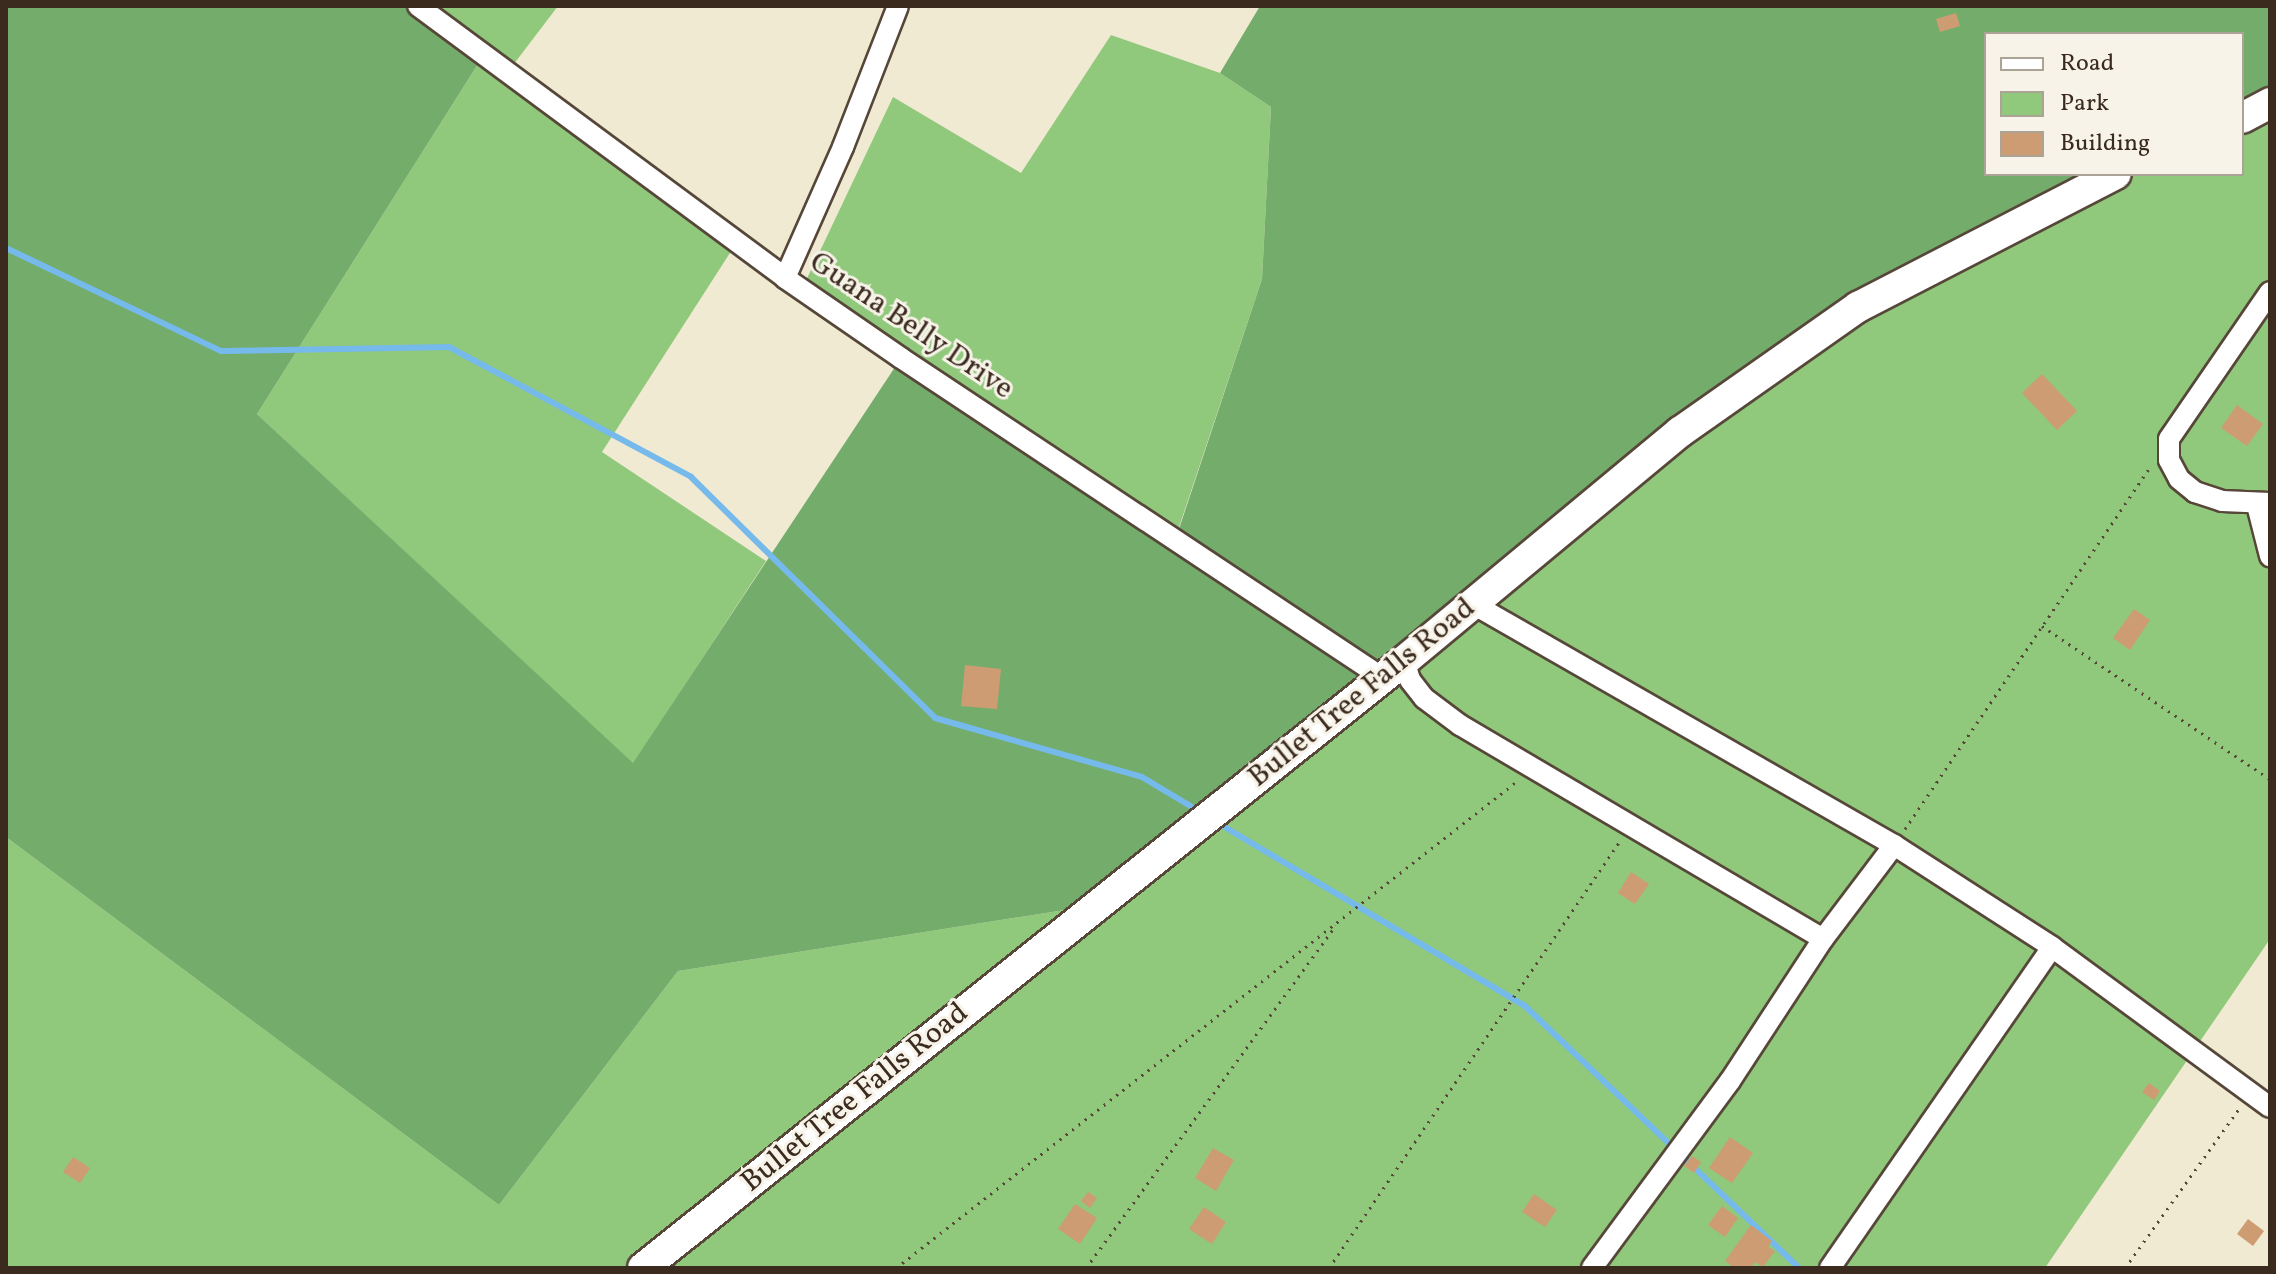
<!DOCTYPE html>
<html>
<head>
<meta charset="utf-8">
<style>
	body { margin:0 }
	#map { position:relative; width:2276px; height:1274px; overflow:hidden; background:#f1ead3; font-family:Vollkorn,serif }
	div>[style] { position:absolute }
	.green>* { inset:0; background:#90c87c }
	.forest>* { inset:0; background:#74ac6c }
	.stream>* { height:6px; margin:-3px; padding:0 3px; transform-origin:3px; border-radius:3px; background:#76baec }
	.building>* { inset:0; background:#ce9c72 }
	.path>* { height:3px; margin-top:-1.5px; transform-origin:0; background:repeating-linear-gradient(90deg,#564739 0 2px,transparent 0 8px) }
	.roads { filter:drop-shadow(2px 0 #564739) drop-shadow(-2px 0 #564739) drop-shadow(0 2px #564739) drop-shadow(0 -2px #564739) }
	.minor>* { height:20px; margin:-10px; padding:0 10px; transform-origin:10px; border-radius:10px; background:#fff }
	.secondary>* { height:30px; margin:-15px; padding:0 15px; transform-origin:15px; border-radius:15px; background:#fff }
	span { translate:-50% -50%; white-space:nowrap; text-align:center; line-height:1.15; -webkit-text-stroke:6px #f7f3e8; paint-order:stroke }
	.street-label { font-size:30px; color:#3b2a1e }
	.frame { position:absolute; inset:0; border:8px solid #3b2a1e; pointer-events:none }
	.legend { position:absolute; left:1984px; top:32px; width:260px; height:144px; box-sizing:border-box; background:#f7f3e8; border:2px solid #aca397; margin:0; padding:10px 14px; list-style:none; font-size:24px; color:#3b2a1e }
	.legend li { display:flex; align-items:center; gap:16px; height:40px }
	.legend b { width:40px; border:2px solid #aca397 }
</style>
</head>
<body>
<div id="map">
	<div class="green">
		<i style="clip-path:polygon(418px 6px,558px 6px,507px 73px,737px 242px,602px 452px,766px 561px,633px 764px,257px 414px,483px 56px)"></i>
		<i style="clip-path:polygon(1111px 35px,1220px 73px,1271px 107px,1262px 279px,1175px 539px,802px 289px,893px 97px,1021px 173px)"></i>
		<i style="clip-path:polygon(2270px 103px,2270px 939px,2045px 1268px,6px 1268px,6px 837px,499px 1205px,678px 971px,1096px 905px,1858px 307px,2116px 174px,2242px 174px,2242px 118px)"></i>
	</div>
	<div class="forest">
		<i style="clip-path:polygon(6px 6px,418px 6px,483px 56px,257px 414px,633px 763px,901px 358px,1176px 538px,1262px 279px,1271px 107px,1220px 73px,1260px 6px,2270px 6px,2270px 103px,2242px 118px,2242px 34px,1986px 34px,1986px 174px,2116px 174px,1858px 307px,1096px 905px,678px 971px,499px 1205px,6px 837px)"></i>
	</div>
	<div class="stream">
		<i style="left:6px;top:248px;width:238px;rotate:25.6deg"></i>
		<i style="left:221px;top:351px;width:228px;rotate:-1deg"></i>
		<i style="left:449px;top:347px;width:275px;rotate:28.2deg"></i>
		<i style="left:691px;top:477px;width:343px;rotate:44.6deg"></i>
		<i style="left:935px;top:718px;width:215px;rotate:15.9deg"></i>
		<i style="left:1142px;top:777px;width:70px;rotate:31deg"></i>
		<i style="left:1218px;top:823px;width:357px;rotate:30.8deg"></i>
		<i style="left:1525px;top:1006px;width:379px;rotate:43.7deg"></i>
	</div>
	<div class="building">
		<i style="clip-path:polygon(1956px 13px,1960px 26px,1940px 32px,1936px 19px)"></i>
		<i style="clip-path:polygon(2042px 374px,2077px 411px,2057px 430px,2022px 393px)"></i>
		<i style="clip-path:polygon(2237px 405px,2263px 424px,2247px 446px,2221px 428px)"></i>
		<i style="clip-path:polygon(2134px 609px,2150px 620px,2130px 650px,2113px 638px)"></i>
		<i style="clip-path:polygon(965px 665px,1001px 669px,997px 709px,961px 706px)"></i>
		<i style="clip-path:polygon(1631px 872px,1649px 884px,1635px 904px,1618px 893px)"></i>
		<i style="clip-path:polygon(2149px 1083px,2160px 1091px,2154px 1100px,2142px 1092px)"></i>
		<i style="clip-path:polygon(1730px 1137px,1753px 1153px,1732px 1183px,1709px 1168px)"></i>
		<i style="clip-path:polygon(1213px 1148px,1234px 1160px,1216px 1191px,1195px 1178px)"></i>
		<i style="clip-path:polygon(1692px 1156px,1701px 1162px,1694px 1173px,1684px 1166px)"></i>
		<i style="clip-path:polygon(73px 1157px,90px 1168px,80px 1183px,63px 1172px)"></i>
		<i style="clip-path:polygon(1088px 1192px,1097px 1198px,1090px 1208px,1081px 1201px)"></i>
		<i style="clip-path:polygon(1534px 1194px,1557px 1210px,1545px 1227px,1522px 1212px)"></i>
		<i style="clip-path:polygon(1075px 1204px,1097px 1218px,1080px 1244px,1058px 1229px)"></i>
		<i style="clip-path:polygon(1722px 1206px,1738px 1218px,1725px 1237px,1708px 1225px)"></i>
		<i style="clip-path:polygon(1204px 1207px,1226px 1222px,1212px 1244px,1189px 1229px)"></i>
		<i style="clip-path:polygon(2248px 1219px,2264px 1231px,2253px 1246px,2237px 1234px)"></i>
		<i style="clip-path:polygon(1751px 1225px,1772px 1241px,1768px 1247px,1775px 1251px,1763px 1267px,1755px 1262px,1751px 1268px,1735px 1268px,1725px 1261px)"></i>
	</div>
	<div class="path">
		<i style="left:2042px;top:626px;width:275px;rotate:33.9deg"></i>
		<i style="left:1905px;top:829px;width:437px;rotate:-55.9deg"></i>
		<i style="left:896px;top:1268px;width:788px;rotate:-38.09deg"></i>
		<i style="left:1086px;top:1268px;width:424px;rotate:-53.9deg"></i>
		<i style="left:1329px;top:1268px;width:517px;rotate:-55.73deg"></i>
		<i style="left:2125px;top:1268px;width:196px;rotate:-54.4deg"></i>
	</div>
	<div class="roads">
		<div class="minor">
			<i style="left:418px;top:6px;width:457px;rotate:36.5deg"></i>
			<i style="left:785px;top:278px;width:141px;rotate:34.6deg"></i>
			<i style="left:901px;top:358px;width:579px;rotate:33.58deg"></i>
			<i style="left:785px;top:278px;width:143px;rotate:-66.1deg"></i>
			<i style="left:843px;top:147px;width:151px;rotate:-68.7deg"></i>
			<i style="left:2270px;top:292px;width:178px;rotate:124.5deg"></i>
			<i style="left:2169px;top:439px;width:21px;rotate:90deg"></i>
			<i style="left:2169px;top:460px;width:21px;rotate:62deg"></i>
			<i style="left:2179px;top:479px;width:21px;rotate:39deg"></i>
			<i style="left:2195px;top:492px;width:28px;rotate:18deg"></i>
			<i style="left:2222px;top:501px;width:48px;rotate:2.4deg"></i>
			<i style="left:2257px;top:505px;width:53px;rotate:75.7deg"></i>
			<i style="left:1473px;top:604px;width:485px;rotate:29.8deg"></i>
			<i style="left:1894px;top:845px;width:188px;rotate:32.8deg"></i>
			<i style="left:2052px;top:947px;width:270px;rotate:36.3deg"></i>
			<i style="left:1404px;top:661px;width:20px;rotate:72deg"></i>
			<i style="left:1410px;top:680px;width:23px;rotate:52deg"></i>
			<i style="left:1424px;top:698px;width:45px;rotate:36.9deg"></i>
			<i style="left:1460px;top:725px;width:421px;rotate:30.5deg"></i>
			<i style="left:1592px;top:1268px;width:232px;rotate:-53.6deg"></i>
			<i style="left:1730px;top:1081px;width:170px;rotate:-56.8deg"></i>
			<i style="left:1823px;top:939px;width:118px;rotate:-52.9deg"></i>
			<i style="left:1830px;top:1268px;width:390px;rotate:-55.3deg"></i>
		</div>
		<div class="secondary">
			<i style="left:2242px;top:118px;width:32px;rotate:-28deg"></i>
			<i style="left:643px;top:1268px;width:973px;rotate:-38.58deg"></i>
			<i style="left:1404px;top:661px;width:359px;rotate:-39.7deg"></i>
			<i style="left:1680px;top:432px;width:218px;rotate:-35.1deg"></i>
			<i style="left:1858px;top:307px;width:290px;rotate:-27.3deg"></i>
		</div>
	</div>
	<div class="street-label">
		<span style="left:911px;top:326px;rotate:34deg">Guana Belly Drive</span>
		<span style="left:1362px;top:693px;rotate:-39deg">Bullet Tree Falls Road</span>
		<span style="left:855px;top:1098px;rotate:-39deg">Bullet Tree Falls Road</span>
	</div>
	<div class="frame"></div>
	<ul class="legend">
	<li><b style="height:10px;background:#fff"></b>Road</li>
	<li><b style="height:22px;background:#90c87c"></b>Park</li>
	<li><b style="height:22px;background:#ce9c72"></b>Building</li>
	</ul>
</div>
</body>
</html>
